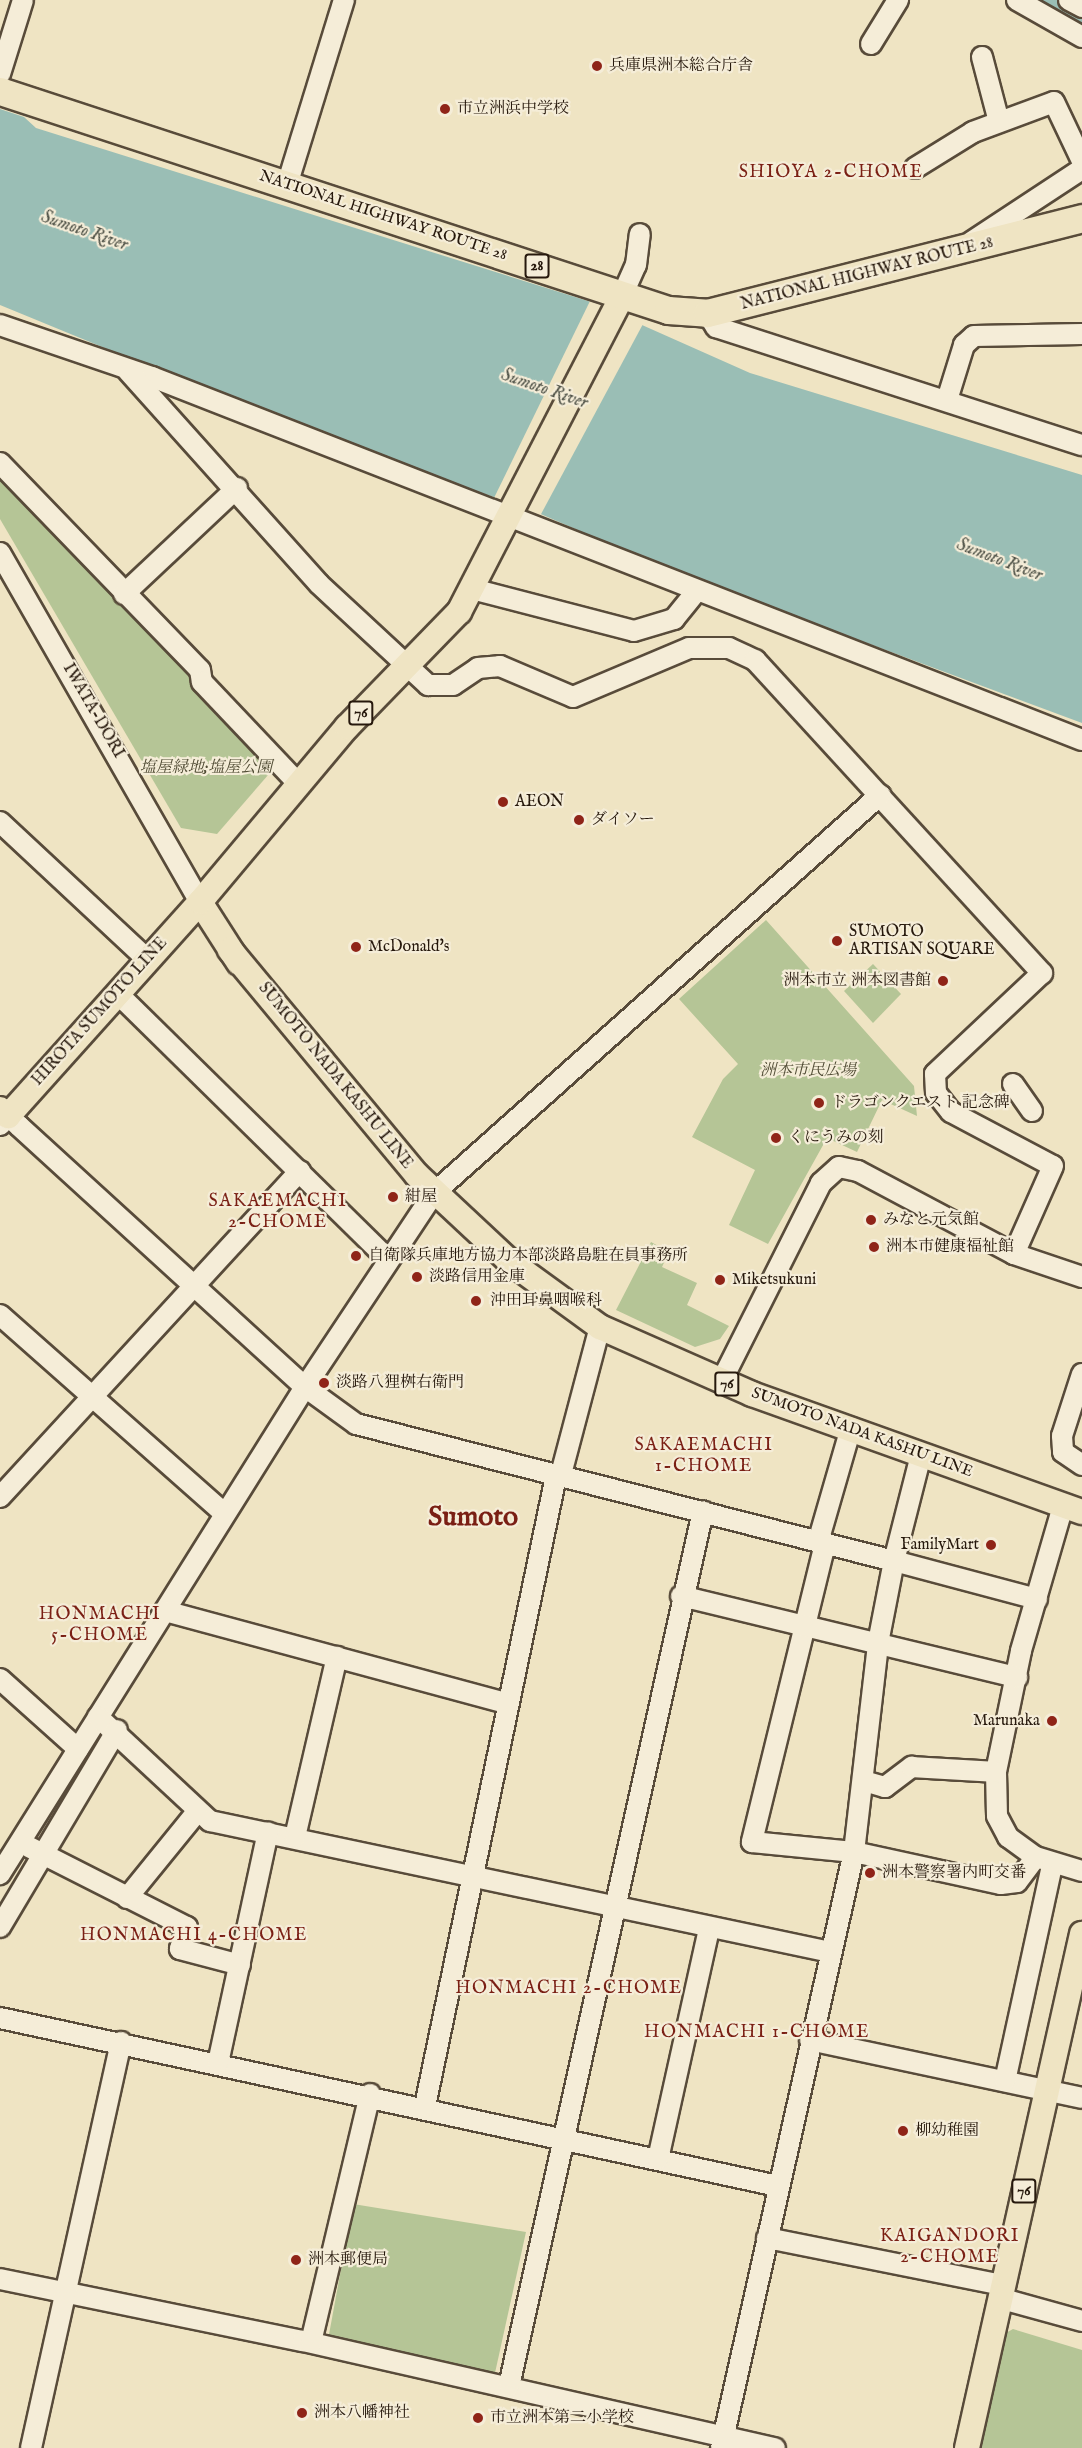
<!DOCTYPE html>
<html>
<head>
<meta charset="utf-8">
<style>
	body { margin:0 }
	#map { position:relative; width:1082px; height:2448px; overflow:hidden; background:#efe4c3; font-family:"IM FELL English","Noto Serif JP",serif }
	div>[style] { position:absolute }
	.green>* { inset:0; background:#b5c596 }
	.water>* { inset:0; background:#9abeb5 }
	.pier>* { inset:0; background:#efe4c3 }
	.river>* { height:24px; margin:-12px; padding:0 12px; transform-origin:12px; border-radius:12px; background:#9abeb5 }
	.roads { filter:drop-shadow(2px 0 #584b3a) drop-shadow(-2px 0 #584b3a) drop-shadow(0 2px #584b3a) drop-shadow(0 -2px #584b3a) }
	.minor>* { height:20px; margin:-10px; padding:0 10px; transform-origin:10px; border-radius:10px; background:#f5edd8 }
	.major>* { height:24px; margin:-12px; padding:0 12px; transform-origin:12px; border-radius:12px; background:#efe4c3 }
	.highway>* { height:27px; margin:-13.5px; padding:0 13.5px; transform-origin:13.5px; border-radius:13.5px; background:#efe4c3 }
	.dots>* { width:16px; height:16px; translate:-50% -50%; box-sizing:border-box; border:3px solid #f5edd8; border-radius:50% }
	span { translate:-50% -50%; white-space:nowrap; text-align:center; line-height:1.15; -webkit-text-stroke:4.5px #f5edd8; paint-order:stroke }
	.shield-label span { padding:2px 4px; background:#f5edd8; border:2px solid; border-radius:4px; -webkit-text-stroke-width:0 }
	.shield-label { font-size:15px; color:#26180c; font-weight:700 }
	.poi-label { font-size:16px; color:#26180c }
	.left { translate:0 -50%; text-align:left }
	.right { translate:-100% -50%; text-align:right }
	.street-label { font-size:16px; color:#26180c }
	.park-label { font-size:16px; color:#514c35; font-style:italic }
	.neighbourhood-label { font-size:18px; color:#7a1f14; letter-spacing:1.5px }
	.water-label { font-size:18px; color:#4f5247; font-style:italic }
	.town-label { font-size:28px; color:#7a1f14; font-weight:700 }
</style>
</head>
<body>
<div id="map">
	<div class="green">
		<i style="clip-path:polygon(0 473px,275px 767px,217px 834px,181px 828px,0 519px)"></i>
		<i style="clip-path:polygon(766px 920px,914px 1086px,917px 1116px,882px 1100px,857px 1152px,827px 1138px,768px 1244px,729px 1225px,755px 1170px,692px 1137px,723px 1079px,738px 1064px,679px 999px)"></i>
		<i style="clip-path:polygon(873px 964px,901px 994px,873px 1023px,844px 991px)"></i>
		<i style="clip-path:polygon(651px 1242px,669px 1252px,662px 1267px,697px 1283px,687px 1305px,729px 1326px,720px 1339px,695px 1347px,616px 1310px)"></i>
		<i style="clip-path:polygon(353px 2204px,526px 2232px,493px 2382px,328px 2340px)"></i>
		<i style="clip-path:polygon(1013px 2329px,1082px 2350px,1082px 2448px,980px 2448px,1004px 2334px)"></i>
	</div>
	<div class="water">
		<i style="clip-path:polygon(0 109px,24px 117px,36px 128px,588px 301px,750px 373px,1082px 475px,1082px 723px,668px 569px,529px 509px,343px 446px,0 305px)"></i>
	</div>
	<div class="pier">
		<i style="clip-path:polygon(591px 299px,643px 324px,540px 516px,493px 500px)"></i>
	</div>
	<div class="river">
		<i style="left:1040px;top:0;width:48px;rotate:29.7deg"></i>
	</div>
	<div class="roads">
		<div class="minor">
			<i style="left:1017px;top:0;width:75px;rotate:29.6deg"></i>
			<i style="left:1069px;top:0;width:15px;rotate:28deg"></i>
			<i style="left:871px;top:44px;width:52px;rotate:-58.5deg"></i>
			<i style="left:982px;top:57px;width:67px;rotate:75.3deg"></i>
			<i style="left:0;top:74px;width:77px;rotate:-72.7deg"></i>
			<i style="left:915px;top:168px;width:68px;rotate:-31.8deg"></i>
			<i style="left:973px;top:132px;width:86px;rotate:-20.3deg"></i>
			<i style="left:1054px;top:102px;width:65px;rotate:64.6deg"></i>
			<i style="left:287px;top:185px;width:194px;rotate:-72.9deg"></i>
			<i style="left:971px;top:242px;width:133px;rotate:-33.3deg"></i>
			<i style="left:622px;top:296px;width:34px;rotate:-66deg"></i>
			<i style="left:636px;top:265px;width:31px;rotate:-83deg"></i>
			<i style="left:707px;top:313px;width:17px;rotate:57deg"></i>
			<i style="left:716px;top:327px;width:385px;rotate:17.9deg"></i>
			<i style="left:0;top:325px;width:161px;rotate:18.9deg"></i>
			<i style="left:152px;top:377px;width:998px;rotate:21.32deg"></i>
			<i style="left:128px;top:371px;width:286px;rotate:48.1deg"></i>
			<i style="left:319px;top:584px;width:149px;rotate:42.8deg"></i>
			<i style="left:428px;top:685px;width:25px"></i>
			<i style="left:453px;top:685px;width:30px;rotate:-34deg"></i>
			<i style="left:478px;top:668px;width:22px;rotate:-5deg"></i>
			<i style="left:500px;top:666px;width:79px;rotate:23deg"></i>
			<i style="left:573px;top:697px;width:126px;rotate:-22.9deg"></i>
			<i style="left:689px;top:648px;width:40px"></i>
			<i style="left:729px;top:648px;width:29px;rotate:25deg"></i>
			<i style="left:755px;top:660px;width:425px;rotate:47.5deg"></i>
			<i style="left:1042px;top:973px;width:147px;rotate:136.7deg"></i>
			<i style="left:935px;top:1074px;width:19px;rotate:87deg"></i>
			<i style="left:936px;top:1093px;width:24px;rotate:52deg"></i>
			<i style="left:951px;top:1112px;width:115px;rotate:27.9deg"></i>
			<i style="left:1053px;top:1166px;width:96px;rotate:113.9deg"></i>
			<i style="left:947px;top:400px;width:58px;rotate:-72.8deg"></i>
			<i style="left:964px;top:345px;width:13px;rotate:-42deg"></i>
			<i style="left:974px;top:336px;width:108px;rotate:-1.1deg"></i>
			<i style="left:0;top:463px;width:288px;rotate:46deg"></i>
			<i style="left:200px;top:670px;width:12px;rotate:81deg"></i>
			<i style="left:202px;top:682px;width:139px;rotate:46.5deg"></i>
			<i style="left:0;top:553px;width:402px;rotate:60.2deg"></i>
			<i style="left:472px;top:589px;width:167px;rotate:14.5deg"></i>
			<i style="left:634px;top:631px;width:42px;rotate:-16.7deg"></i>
			<i style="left:674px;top:619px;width:35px;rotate:-51deg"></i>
			<i style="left:124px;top:594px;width:155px;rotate:-43.2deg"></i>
			<i style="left:0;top:822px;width:201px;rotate:43deg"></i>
			<i style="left:117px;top:993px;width:380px;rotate:44.5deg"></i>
			<i style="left:1013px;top:1084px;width:33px;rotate:55deg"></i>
			<i style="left:0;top:1125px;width:12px;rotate:-48deg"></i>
			<i style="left:8px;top:1116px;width:15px;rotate:42deg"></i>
			<i style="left:19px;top:1126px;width:387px;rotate:42.4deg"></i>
			<i style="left:305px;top:1387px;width:575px;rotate:122.06deg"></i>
			<i style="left:0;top:1315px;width:300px;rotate:41.5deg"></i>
			<i style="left:1082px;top:1374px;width:65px;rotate:107.9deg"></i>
			<i style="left:1062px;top:1436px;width:16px;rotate:86deg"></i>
			<i style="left:1063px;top:1452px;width:23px;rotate:34deg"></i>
			<i style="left:721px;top:1382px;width:223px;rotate:-63.3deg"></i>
			<i style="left:821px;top:1183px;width:24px;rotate:-42deg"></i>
			<i style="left:839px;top:1167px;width:19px;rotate:12deg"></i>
			<i style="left:858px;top:1171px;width:177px;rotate:28deg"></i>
			<i style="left:1014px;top:1254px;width:72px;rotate:18.7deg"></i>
			<i style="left:921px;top:1455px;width:109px;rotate:104.3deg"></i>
			<i style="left:894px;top:1561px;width:148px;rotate:14.9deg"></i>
			<i style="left:560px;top:1478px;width:156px;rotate:-75.2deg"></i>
			<i style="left:0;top:1497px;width:443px;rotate:-47.4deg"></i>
			<i style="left:1063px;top:1506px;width:151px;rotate:106.2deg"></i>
			<i style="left:1021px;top:1651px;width:124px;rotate:101.7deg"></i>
			<i style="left:996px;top:1772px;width:44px;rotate:88.7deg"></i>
			<i style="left:997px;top:1816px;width:24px;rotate:62deg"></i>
			<i style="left:1008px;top:1837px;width:34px;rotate:36deg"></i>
			<i style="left:1036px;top:1857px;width:48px;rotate:16.9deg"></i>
			<i style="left:818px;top:1542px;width:119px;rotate:-73.9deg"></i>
			<i style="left:825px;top:1544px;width:307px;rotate:103.8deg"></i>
			<i style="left:752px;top:1842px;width:102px;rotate:5.6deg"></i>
			<i style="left:854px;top:1852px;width:150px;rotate:12.3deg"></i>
			<i style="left:1001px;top:1884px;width:16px;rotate:-7deg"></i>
			<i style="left:1017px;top:1882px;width:31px;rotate:-53deg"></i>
			<i style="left:681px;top:1596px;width:346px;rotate:13.6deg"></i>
			<i style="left:165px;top:1611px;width:353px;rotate:15.1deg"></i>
			<i style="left:0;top:1679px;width:105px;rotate:41.9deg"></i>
			<i style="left:98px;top:1717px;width:153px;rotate:42.9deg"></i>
			<i style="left:210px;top:1821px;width:634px;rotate:11.93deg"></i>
			<i style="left:864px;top:1781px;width:22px;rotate:16deg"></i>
			<i style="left:885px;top:1787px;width:34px;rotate:-37deg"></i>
			<i style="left:912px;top:1767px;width:84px;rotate:3.4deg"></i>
			<i style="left:295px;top:1837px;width:185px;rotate:-76.9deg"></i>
			<i style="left:29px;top:1847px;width:177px;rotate:26.9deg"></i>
			<i style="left:187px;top:1927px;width:23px;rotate:108deg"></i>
			<i style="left:180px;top:1949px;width:62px;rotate:14.9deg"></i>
			<i style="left:127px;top:1898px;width:111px;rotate:-50.9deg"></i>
			<i style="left:0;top:1927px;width:229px;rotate:-59.3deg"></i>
			<i style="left:0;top:2018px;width:796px;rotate:12.19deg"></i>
			<i style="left:810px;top:2040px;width:278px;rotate:12deg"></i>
			<i style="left:218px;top:2063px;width:236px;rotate:-77.8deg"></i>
			<i style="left:1005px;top:2081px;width:221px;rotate:-77.7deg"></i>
			<i style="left:425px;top:2106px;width:643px;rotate:-78.25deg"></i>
			<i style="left:658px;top:2159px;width:236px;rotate:-77.5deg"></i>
			<i style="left:767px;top:2238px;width:240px;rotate:11.3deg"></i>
			<i style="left:0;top:2279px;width:309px;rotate:11.6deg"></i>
			<i style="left:303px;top:2341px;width:484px;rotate:12.8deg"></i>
			<i style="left:999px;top:2298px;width:86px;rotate:15.5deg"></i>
			<i style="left:311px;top:2342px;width:255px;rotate:-76.6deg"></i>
			<i style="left:509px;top:2386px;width:896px;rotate:-77.5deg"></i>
			<i style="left:31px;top:2448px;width:416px;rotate:-77.5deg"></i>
			<i style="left:721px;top:2448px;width:611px;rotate:-77.42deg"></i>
			<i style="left:854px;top:1852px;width:210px;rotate:-83.4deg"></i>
			<i style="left:878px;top:1643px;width:84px;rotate:-79deg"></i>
			<i style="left:894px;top:1561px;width:555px;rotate:-165.71deg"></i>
			<i style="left:356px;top:1424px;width:63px;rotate:-144deg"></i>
			<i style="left:305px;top:1387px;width:233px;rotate:-56.4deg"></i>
			<i style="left:434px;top:1193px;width:598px;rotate:-41.74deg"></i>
		</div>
		<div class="major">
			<i style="left:200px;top:902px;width:72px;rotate:57.4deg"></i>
			<i style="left:230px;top:950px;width:293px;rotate:50.3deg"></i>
			<i style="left:417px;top:1175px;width:125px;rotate:43deg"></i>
			<i style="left:508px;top:1260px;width:114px;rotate:36.1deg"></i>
			<i style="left:600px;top:1327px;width:166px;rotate:23.8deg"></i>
			<i style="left:752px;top:1394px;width:350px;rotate:19.7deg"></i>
			<i style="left:0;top:1109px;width:11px;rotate:41deg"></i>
			<i style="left:8px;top:1116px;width:288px;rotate:-48.1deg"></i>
			<i style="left:200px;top:902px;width:229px;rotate:-50deg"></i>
			<i style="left:347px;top:727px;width:161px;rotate:-45.8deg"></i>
			<i style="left:459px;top:612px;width:356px;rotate:-62.7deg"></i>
			<i style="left:967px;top:2448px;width:527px;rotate:-77.39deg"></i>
		</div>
		<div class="highway">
			<i style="left:0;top:91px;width:703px;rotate:18.15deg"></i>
			<i style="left:668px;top:310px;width:39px;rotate:4deg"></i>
			<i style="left:707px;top:313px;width:387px;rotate:-14.2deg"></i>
		</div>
	</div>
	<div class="dots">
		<i style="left:597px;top:66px;background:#8f2418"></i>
		<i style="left:445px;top:109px;background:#8f2418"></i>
		<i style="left:503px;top:802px;background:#8f2418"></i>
		<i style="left:579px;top:820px;background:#8f2418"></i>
		<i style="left:837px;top:941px;background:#8f2418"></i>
		<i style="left:356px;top:947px;background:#8f2418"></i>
		<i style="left:943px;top:981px;background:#8f2418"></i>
		<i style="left:819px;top:1103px;background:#8f2418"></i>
		<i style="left:776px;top:1138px;background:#8f2418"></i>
		<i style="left:393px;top:1197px;background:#8f2418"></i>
		<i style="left:871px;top:1220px;background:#8f2418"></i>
		<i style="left:874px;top:1247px;background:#8f2418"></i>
		<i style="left:356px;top:1256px;background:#8f2418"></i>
		<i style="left:417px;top:1277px;background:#8f2418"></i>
		<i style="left:720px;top:1280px;background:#8f2418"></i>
		<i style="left:476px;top:1301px;background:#8f2418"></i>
		<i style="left:324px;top:1383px;background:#8f2418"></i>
		<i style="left:991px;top:1545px;background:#8f2418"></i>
		<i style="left:1052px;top:1721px;background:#8f2418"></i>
		<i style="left:870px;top:1873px;background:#8f2418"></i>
		<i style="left:903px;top:2131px;background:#8f2418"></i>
		<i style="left:296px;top:2260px;background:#8f2418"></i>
		<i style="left:302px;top:2413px;background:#8f2418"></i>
		<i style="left:478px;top:2418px;background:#8f2418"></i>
	</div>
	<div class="shield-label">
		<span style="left:537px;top:266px">28</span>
		<span style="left:361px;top:713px">76</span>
		<span style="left:727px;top:1384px">76</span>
		<span style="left:1024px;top:2191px">76</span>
	</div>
	<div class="poi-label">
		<span class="left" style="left:609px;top:66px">兵庫県洲本総合庁舎</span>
		<span class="left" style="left:457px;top:109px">市立洲浜中学校</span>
		<span class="left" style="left:515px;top:802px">AEON</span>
		<span class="left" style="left:591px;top:820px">ダイソー</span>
		<span class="left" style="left:849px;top:941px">SUMOTO<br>ARTISAN SQUARE</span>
		<span class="left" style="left:368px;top:947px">McDonald's</span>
		<span class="right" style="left:931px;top:981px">洲本市立 洲本図書館</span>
		<span class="left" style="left:831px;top:1103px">ドラゴンクエスト 記念碑</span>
		<span class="left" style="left:788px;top:1138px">くにうみの刻</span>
		<span class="left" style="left:405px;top:1197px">紺屋</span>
		<span class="left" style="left:883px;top:1220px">みなと元気館</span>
		<span class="left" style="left:886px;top:1247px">洲本市健康福祉館</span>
		<span class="left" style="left:368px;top:1256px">自衛隊兵庫地方協力本部淡路島駐在員事務所</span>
		<span class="left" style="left:429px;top:1277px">淡路信用金庫</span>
		<span class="left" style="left:732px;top:1280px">Miketsukuni</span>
		<span class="left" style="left:490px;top:1301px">沖田耳鼻咽喉科</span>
		<span class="left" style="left:336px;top:1383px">淡路八狸桝右衛門</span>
		<span class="right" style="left:979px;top:1545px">FamilyMart</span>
		<span class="right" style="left:1040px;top:1721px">Marunaka</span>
		<span class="left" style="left:882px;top:1873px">洲本警察署内町交番</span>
		<span class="left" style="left:915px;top:2131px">柳幼稚園</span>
		<span class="left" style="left:308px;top:2260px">洲本郵便局</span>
		<span class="left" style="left:314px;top:2413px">洲本八幡神社</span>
		<span class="left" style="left:490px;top:2418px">市立洲本第二小学校</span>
	</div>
	<div class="street-label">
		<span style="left:383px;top:216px;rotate:18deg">NATIONAL HIGHWAY ROUTE 28</span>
		<span style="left:867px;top:274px;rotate:-14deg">NATIONAL HIGHWAY ROUTE 28</span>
		<span style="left:93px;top:711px;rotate:60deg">IWATA-DORI</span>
		<span style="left:100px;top:1012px;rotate:-48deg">HIROTA SUMOTO LINE</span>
		<span style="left:335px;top:1076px;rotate:51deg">SUMOTO NADA KASHU LINE</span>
		<span style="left:862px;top:1433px;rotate:20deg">SUMOTO NADA KASHU LINE</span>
	</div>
	<div class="park-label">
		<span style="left:206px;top:768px">塩屋緑地;塩屋公園</span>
		<span style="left:808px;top:1071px">洲本市民広場</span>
	</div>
	<div class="neighbourhood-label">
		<span style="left:831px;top:173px">SHIOYA 2-CHOME</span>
		<span style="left:278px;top:1213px">SAKAEMACHI<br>2-CHOME</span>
		<span style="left:704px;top:1457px">SAKAEMACHI<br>1-CHOME</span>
		<span style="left:100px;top:1626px">HONMACHI<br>5-CHOME</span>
		<span style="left:194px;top:1936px">HONMACHI 4-CHOME</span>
		<span style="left:569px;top:1989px">HONMACHI 2-CHOME</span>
		<span style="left:757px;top:2033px">HONMACHI 1-CHOME</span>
		<span style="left:950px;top:2248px">KAIGANDORI<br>2-CHOME</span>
	</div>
	<div class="water-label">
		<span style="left:84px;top:232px;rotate:19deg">Sumoto River</span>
		<span style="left:544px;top:390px;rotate:19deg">Sumoto River</span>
		<span style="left:999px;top:561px;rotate:21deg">Sumoto River</span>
	</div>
	<div class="town-label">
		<span style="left:473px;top:1518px">Sumoto</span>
	</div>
</div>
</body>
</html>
